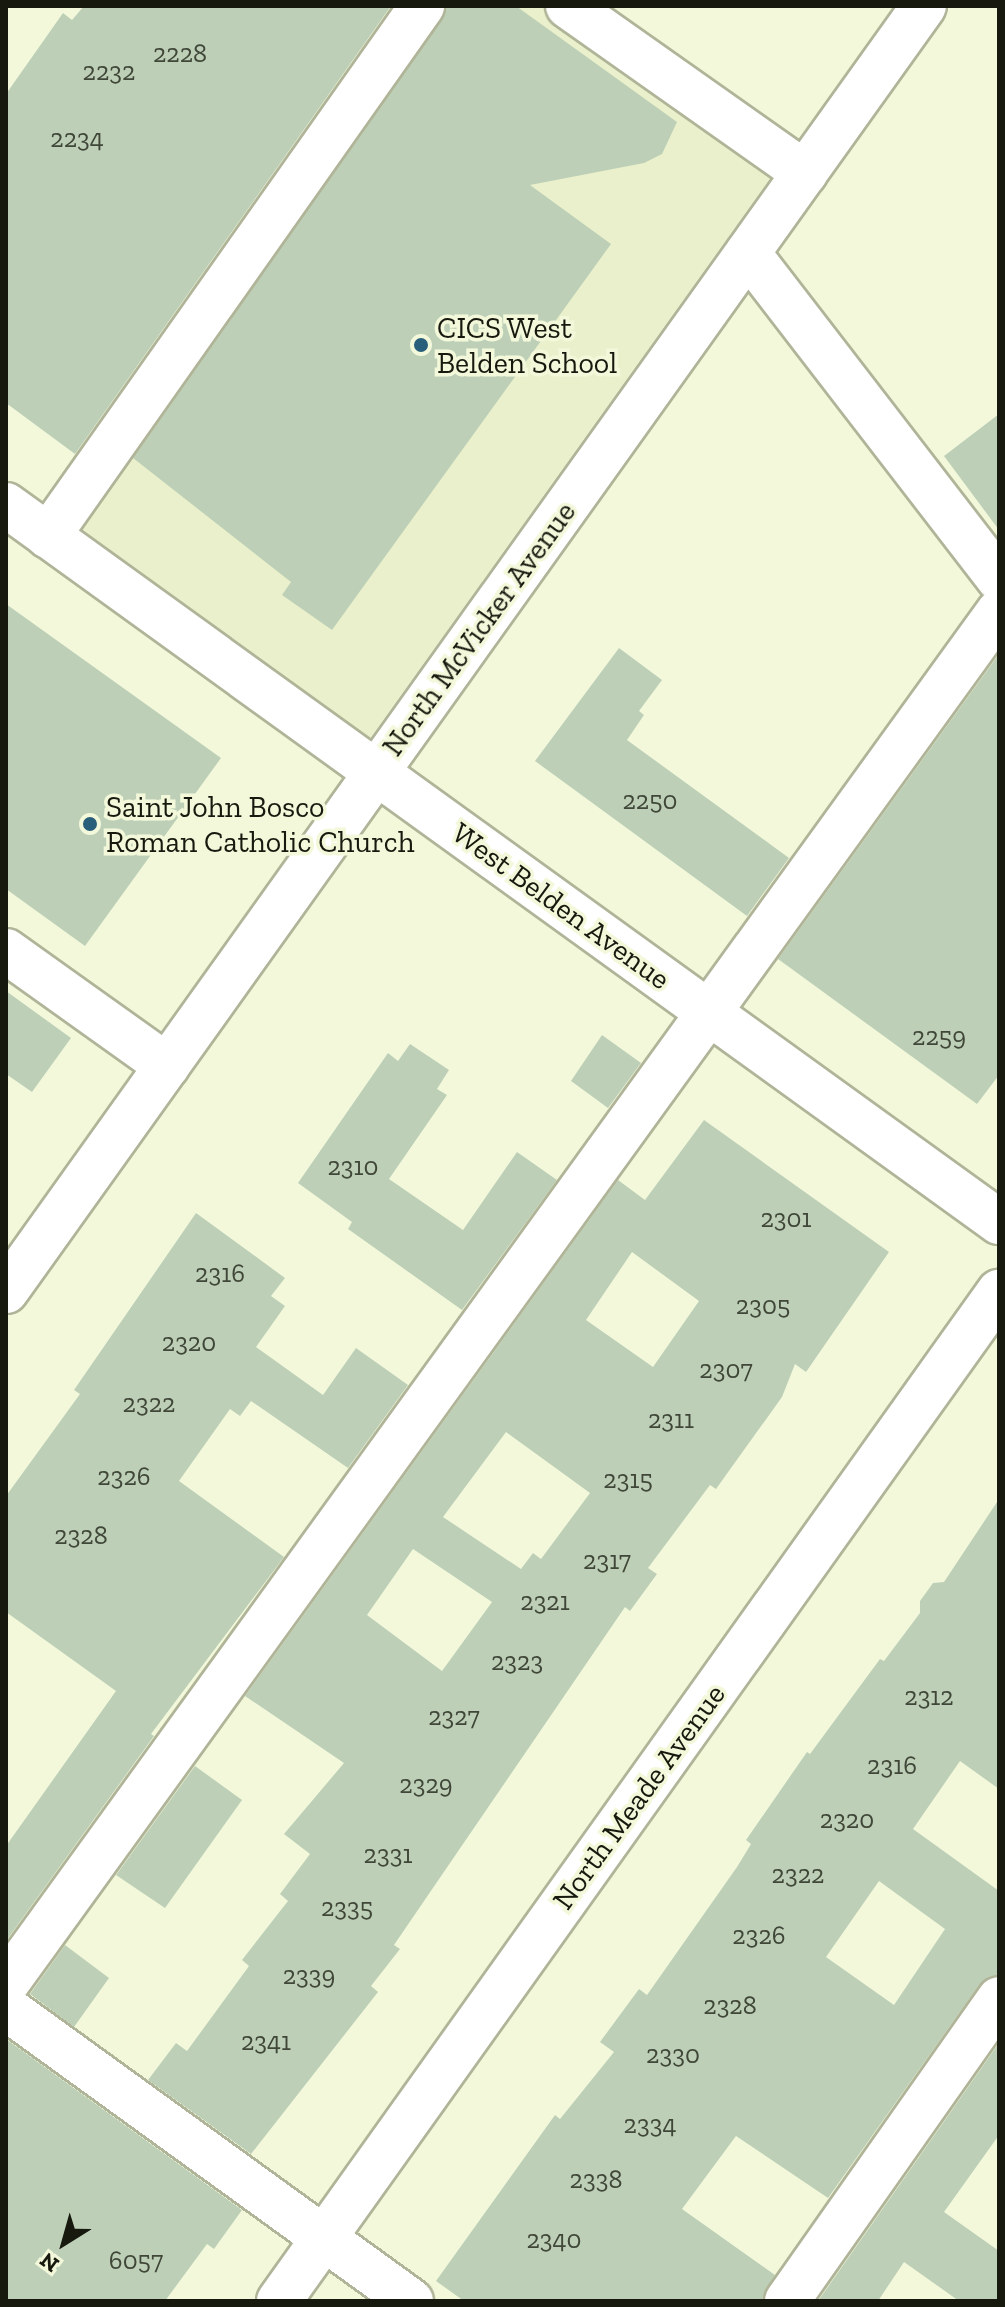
<!DOCTYPE html>
<html>
<head>
<meta charset="utf-8">
<style>
	body { margin:0 }
	#map { position:relative; width:1005px; height:2307px; overflow:hidden; background:#f3f8db; font-family:"Zilla Slab",serif }
	div>[style] { position:absolute }
	.built>* { inset:0; background:#eaf0cb }
	.building>* { inset:0; background:#bdd0b7 }
	.roads { filter:drop-shadow(2px 0 #b0b498) drop-shadow(-2px 0 #b0b498) drop-shadow(0 2px #b0b498) drop-shadow(0 -2px #b0b498) }
	.minor>* { height:44px; margin:-22px; padding:0 22px; transform-origin:22px; border-radius:22px; background:#fff }
	.dots>* { width:22px; height:22px; translate:-50% -50%; box-sizing:border-box; border:4px solid #f3f8db; border-radius:50% }
	span { translate:-50% -50%; white-space:nowrap; text-align:center; line-height:1.15; -webkit-text-stroke:7px #f3f8db; paint-order:stroke }
	.number-label { font-size:26px; color:#404738 }
	.number-label span { -webkit-text-stroke-width:0 }
	.poi-label { font-size:30px; color:#17190e }
	.left { translate:0 -50%; text-align:left }
	.street-label { font-size:30px; color:#17190e }
	.frame { position:absolute; inset:0; border:8px solid #17190e; pointer-events:none }
	.north { position:absolute; left:24px; top:2203px; width:80px; height:80px; -webkit-text-stroke:6px #f3f8db; paint-order:stroke; rotate:217deg; font-size:22px; font-weight:700; line-height:32px; text-align:center; color:#17190e }
	.north::after { content:''; display:block; margin:auto; width:28px; height:36px; background:#17190e; clip-path:polygon(50% 0,100% 100%,50% 72%,0 100%) }
</style>
</head>
<body>
<div id="map">
	<div class="built">
		<i style="clip-path:polygon(434px 6px,546px 6px,776px 170px,370px 738px,66px 520px)"></i>
	</div>
	<div class="building">
		<i style="clip-path:polygon(84px 6px,391px 6px,75px 454px,6px 403px,6px 94px,63px 13px,72px 20px)"></i>
		<i style="clip-path:polygon(447px 6px,516px 6px,677px 122px,662px 154px,644px 163px,530px 185px,611px 244px,332px 630px,282px 595px,291px 582px,133px 458px,442px 20px)"></i>
		<i style="clip-path:polygon(999px 414px,999px 530px,944px 456px)"></i>
		<i style="clip-path:polygon(6px 604px,221px 758px,85px 946px,6px 889px)"></i>
		<i style="clip-path:polygon(619px 648px,662px 680px,639px 711px,644px 715px,627px 740px,789px 858px,747px 916px,535px 761px)"></i>
		<i style="clip-path:polygon(999px 654px,999px 1075px,977px 1104px,778px 959px)"></i>
		<i style="clip-path:polygon(6px 991px,71px 1038px,32px 1092px,6px 1074px)"></i>
		<i style="clip-path:polygon(602px 1035px,641px 1063px,608px 1108px,571px 1081px)"></i>
		<i style="clip-path:polygon(410px 1044px,449px 1070px,437px 1089px,447px 1095px,389px 1179px,463px 1230px,517px 1152px,557px 1180px,462px 1310px,348px 1229px,352px 1222px,298px 1183px,388px 1053px,398px 1061px)"></i>
		<i style="clip-path:polygon(evenodd,704px 1120px,889px 1252px,806px 1372px,795px 1364px,782px 1397px,716px 1489px,710px 1485px,648px 1568px,657px 1574px,630px 1611px,625px 1607px,394px 1945px,400px 1949px,371px 1986px,378px 1992px,251px 2154px,148px 2080px,176px 2043px,187px 2051px,249px 1966px,242px 1960px,288px 1901px,280px 1894px,310px 1854px,284px 1834px,344px 1763px,245px 1696px,618px 1180px,645px 1200px,704px 1120px,632px 1252px,699px 1301px,653px 1367px,586px 1320px,632px 1252px,704px 1120px,506px 1432px,590px 1493px,541px 1559px,533px 1553px,521px 1569px,443px 1517px,506px 1432px,704px 1120px,413px 1549px,492px 1602px,442px 1671px,367px 1615px,413px 1549px)"></i>
		<i style="clip-path:polygon(196px 1213px,285px 1278px,271px 1296px,285px 1306px,256px 1347px,323px 1395px,356px 1348px,408px 1385px,348px 1468px,251px 1401px,240px 1416px,230px 1409px,179px 1481px,284px 1557px,151px 1734px,154px 1736px,6px 1941px,6px 1846px,116px 1691px,6px 1612px,6px 1496px,80px 1394px,74px 1390px)"></i>
		<i style="clip-path:polygon(evenodd,999px 1499px,999px 1789px,960px 1761px,913px 1829px,999px 1891px,999px 1974px,979px 1985px,828px 2198px,736px 2136px,682px 2209px,775px 2275px,762px 2301px,464px 2301px,436px 2281px,555px 2115px,560px 2119px,614px 2052px,600px 2042px,639px 1989px,647px 1995px,737px 1867px,751px 1844px,746px 1840px,807px 1752px,810px 1754px,880px 1659px,884px 1661px,920px 1613px,920px 1601px,933px 1583px,944px 1582px,999px 1499px,879px 1881px,945px 1929px,894px 2005px,826px 1957px,879px 1881px)"></i>
		<i style="clip-path:polygon(195px 1766px,242px 1800px,165px 1908px,116px 1875px)"></i>
		<i style="clip-path:polygon(65px 1945px,109px 1978px,74px 2027px,30px 1994px)"></i>
		<i style="clip-path:polygon(6px 2039px,242px 2210px,214px 2249px,207px 2244px,165px 2301px,6px 2301px)"></i>
		<i style="clip-path:polygon(999px 2043px,999px 2135px,944px 2212px,999px 2251px,999px 2301px,959px 2301px,904px 2262px,878px 2301px,818px 2301px)"></i>
	</div>
	<div class="roads">
		<div class="minor">
			<i style="left:568px;top:6px;width:290px;rotate:35.2deg"></i>
			<i style="left:748px;top:253px;width:411px;rotate:52.4deg"></i>
			<i style="left:6px;top:505px;width:1225px;rotate:35.83deg"></i>
			<i style="left:48px;top:536px;width:649px;rotate:-54.79deg"></i>
			<i style="left:6px;top:951px;width:198px;rotate:35.5deg"></i>
			<i style="left:6px;top:1291px;width:1579px;rotate:-54.46deg"></i>
			<i style="left:6px;top:1984px;width:1694px;rotate:-54.12deg"></i>
			<i style="left:6px;top:2008px;width:500px;rotate:35.9deg"></i>
			<i style="left:279px;top:2301px;width:1240px;rotate:-54.49deg"></i>
			<i style="left:787px;top:2301px;width:369px;rotate:-54.9deg"></i>
		</div>
	</div>
	<div class="dots">
		<i style="left:421px;top:345px;background:#295f7a"></i>
		<i style="left:90px;top:824px;background:#295f7a"></i>
	</div>
	<div class="number-label">
		<span style="left:180px;top:54px">2228</span>
		<span style="left:109px;top:72px">2232</span>
		<span style="left:77px;top:139px">2234</span>
		<span style="left:650px;top:801px">2250</span>
		<span style="left:939px;top:1037px">2259</span>
		<span style="left:353px;top:1167px">2310</span>
		<span style="left:786px;top:1219px">2301</span>
		<span style="left:220px;top:1274px">2316</span>
		<span style="left:763px;top:1306px">2305</span>
		<span style="left:189px;top:1343px">2320</span>
		<span style="left:726px;top:1370px">2307</span>
		<span style="left:149px;top:1404px">2322</span>
		<span style="left:671px;top:1420px">2311</span>
		<span style="left:124px;top:1477px">2326</span>
		<span style="left:628px;top:1480px">2315</span>
		<span style="left:81px;top:1536px">2328</span>
		<span style="left:607px;top:1561px">2317</span>
		<span style="left:545px;top:1602px">2321</span>
		<span style="left:517px;top:1662px">2323</span>
		<span style="left:929px;top:1697px">2312</span>
		<span style="left:454px;top:1717px">2327</span>
		<span style="left:892px;top:1766px">2316</span>
		<span style="left:426px;top:1785px">2329</span>
		<span style="left:847px;top:1820px">2320</span>
		<span style="left:388px;top:1855px">2331</span>
		<span style="left:798px;top:1875px">2322</span>
		<span style="left:347px;top:1908px">2335</span>
		<span style="left:759px;top:1936px">2326</span>
		<span style="left:309px;top:1976px">2339</span>
		<span style="left:730px;top:2006px">2328</span>
		<span style="left:266px;top:2042px">2341</span>
		<span style="left:673px;top:2055px">2330</span>
		<span style="left:650px;top:2125px">2334</span>
		<span style="left:596px;top:2180px">2338</span>
		<span style="left:554px;top:2240px">2340</span>
		<span style="left:136px;top:2261px">6057</span>
	</div>
	<div class="poi-label">
		<span class="left" style="left:437px;top:345px">CICS West<br>Belden School</span>
		<span class="left" style="left:106px;top:824px">Saint John Bosco<br>Roman Catholic Church</span>
	</div>
	<div class="street-label">
		<span style="left:479px;top:629px;rotate:-54deg">North McVicker Avenue</span>
		<span style="left:561px;top:906px;rotate:36deg">West Belden Avenue</span>
		<span style="left:639px;top:1797px;rotate:-54deg">North Meade Avenue</span>
	</div>
	<div class="frame"></div>
	<div class="north">N</div>
</div>
</body>
</html>
